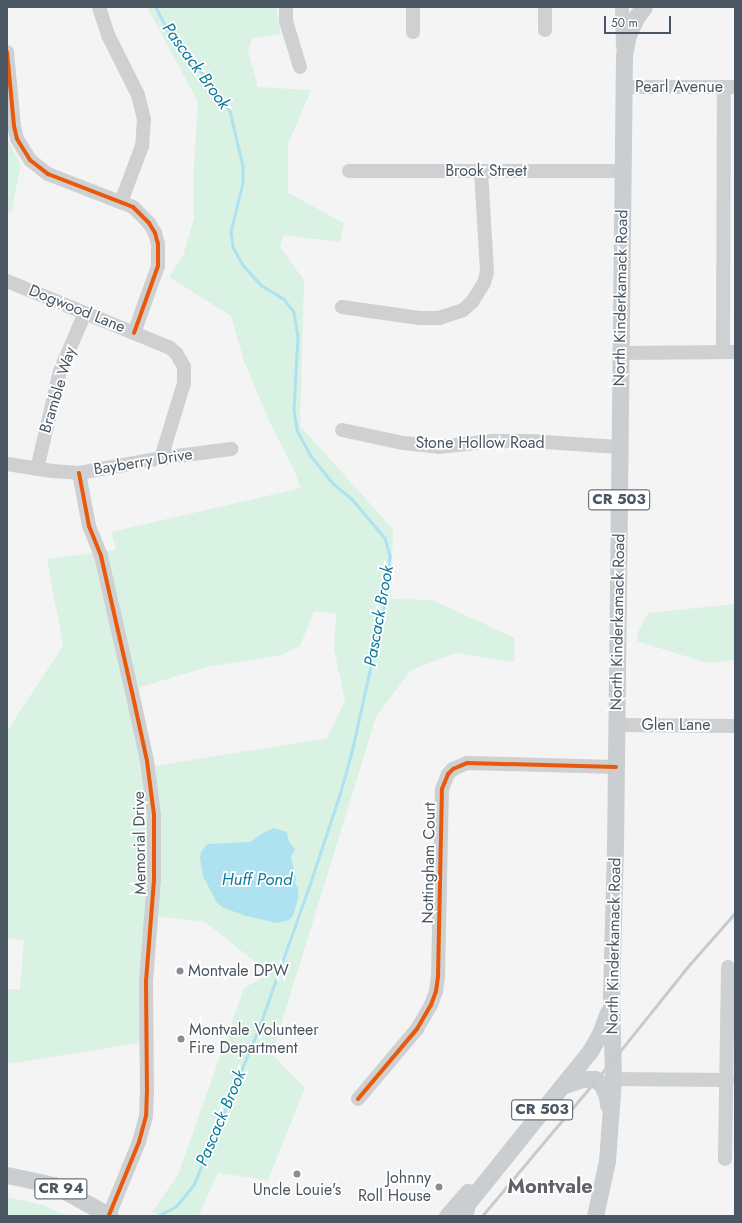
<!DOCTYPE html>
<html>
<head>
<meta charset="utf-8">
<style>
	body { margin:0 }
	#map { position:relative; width:742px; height:1223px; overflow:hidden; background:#f4f4f4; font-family:Jost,sans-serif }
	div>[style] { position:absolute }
	.green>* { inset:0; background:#d9f2e3 }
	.water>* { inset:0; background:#aee2f0 }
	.stream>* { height:2.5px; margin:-1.25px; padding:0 1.25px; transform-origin:1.25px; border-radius:1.25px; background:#aee2f0 }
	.minor>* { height:14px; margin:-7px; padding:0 7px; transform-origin:7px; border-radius:7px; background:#ced0d2 }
	.major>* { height:17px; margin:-8.5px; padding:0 8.5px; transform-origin:8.5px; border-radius:8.5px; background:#caced1 }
	.rail>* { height:2.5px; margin:-1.25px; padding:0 1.25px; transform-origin:1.25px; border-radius:1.25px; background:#c9cacc }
	.cycleway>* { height:4px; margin:-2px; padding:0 2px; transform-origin:2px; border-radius:2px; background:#e8590c }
	.dots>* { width:11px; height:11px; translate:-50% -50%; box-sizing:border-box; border:2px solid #fff; border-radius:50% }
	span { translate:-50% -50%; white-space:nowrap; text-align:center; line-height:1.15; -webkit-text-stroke:3.5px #fff; paint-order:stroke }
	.shield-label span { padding:1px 3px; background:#fff; border:1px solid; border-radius:3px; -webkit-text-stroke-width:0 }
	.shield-label { font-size:15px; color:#4a5661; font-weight:700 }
	.street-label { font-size:16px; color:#4a5661 }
	.poi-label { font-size:16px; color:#4a5661 }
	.left { translate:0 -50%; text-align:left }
	.right { translate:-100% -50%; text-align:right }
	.water-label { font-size:17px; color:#0c7c9b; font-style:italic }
	.district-label { font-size:20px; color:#5f6368; font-weight:700 }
	.frame { position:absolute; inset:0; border:8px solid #4a5661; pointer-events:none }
	.scale { position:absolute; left:604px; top:16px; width:67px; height:18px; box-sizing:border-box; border:2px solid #4a5661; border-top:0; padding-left:5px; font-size:12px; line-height:14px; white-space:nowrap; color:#4a5661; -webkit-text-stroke:3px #fff; paint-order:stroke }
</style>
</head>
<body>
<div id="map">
	<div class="green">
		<i style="clip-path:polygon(evenodd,147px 7px,276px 7px,281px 34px,252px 38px,248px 51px,258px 87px,311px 90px,288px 144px,288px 193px,344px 223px,340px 242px,283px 235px,280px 247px,304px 280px,300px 426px,393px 529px,391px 599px,432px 600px,515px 638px,514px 662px,456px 653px,411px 670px,376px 717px,272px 1054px,305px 1088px,268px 1180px,218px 1173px,198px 1216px,160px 1216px,152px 1212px,178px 1175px,244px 988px,270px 974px,205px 922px,149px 915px,146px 1042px,7px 1064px,7px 989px,20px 989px,24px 941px,7px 938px,7px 731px,63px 646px,47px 559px,116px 550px,111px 532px,301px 488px,293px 468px,269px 421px,244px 361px,231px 316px,169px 277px,183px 256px,194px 218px,193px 182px,198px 102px,147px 7px,314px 611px,336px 614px,334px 649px,345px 701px,327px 738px,149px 767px,138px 688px,206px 667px,281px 655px,300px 646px,314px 611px)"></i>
		<i style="clip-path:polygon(7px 139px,21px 165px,11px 213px,7px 212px)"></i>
		<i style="clip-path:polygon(735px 604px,735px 660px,707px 663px,637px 641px,637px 634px,648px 613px)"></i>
		<i style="clip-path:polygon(7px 1197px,43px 1205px,67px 1216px,7px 1216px)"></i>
	</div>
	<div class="water">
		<i style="clip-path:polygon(274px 828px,287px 832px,289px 842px,295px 849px,291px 857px,296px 879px,295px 883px,298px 888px,298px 899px,293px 916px,289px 920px,277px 923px,246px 916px,224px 908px,217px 903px,203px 876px,200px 858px,201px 852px,207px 844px,250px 842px,261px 834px)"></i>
	</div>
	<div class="stream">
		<i style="left:156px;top:7px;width:30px;rotate:63deg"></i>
		<i style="left:170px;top:34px;width:30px;rotate:48deg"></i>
		<i style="left:190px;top:56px;width:68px;rotate:54deg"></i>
		<i style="left:230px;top:111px;width:57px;rotate:76.7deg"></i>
		<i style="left:243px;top:166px;width:17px;rotate:90deg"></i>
		<i style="left:243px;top:183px;width:50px;rotate:103.8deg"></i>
		<i style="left:231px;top:232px;width:15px;rotate:82deg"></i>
		<i style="left:233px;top:247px;width:21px;rotate:61deg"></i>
		<i style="left:243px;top:265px;width:27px;rotate:48deg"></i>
		<i style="left:261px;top:285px;width:27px;rotate:31deg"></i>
		<i style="left:284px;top:299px;width:16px;rotate:52deg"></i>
		<i style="left:294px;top:312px;width:24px;rotate:81deg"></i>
		<i style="left:298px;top:336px;width:74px;rotate:93.1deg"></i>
		<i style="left:294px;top:410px;width:20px;rotate:81deg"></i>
		<i style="left:297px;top:430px;width:30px;rotate:62deg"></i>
		<i style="left:311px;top:456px;width:36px;rotate:51deg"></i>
		<i style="left:334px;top:484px;width:23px;rotate:40deg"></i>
		<i style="left:352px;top:499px;width:51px;rotate:49.8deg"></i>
		<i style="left:385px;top:538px;width:19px;rotate:74deg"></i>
		<i style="left:390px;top:556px;width:52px;rotate:96.6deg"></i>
		<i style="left:384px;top:608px;width:148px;rotate:102.5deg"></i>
		<i style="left:352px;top:752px;width:41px;rotate:105.4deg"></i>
		<i style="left:341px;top:792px;width:98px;rotate:108.4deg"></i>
		<i style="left:310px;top:885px;width:153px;rotate:109.5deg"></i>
		<i style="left:259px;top:1029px;width:169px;rotate:112.6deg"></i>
		<i style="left:194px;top:1185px;width:28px;rotate:129deg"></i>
		<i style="left:176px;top:1207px;width:19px;rotate:152deg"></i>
	</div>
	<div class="minor">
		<i style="left:99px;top:7px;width:29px;rotate:72deg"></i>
		<i style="left:108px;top:35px;width:67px;rotate:63.4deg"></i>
		<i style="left:138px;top:95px;width:25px;rotate:76deg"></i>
		<i style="left:144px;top:119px;width:27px;rotate:94deg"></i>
		<i style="left:142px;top:146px;width:60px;rotate:110.6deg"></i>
		<i style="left:286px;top:7px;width:14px;rotate:90deg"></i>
		<i style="left:286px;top:21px;width:48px;rotate:73.1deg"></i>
		<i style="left:622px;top:7px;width:40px;rotate:88.6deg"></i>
		<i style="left:545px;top:30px;width:23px;rotate:-90deg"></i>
		<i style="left:413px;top:32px;width:25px;rotate:-90deg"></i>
		<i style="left:7px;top:52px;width:74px;rotate:84.6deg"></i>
		<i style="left:14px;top:126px;width:13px;rotate:77deg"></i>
		<i style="left:17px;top:139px;width:25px;rotate:58deg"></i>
		<i style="left:30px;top:160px;width:23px;rotate:38deg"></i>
		<i style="left:48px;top:174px;width:91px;rotate:21.2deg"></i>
		<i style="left:133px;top:207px;width:23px;rotate:45deg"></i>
		<i style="left:149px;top:223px;width:12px;rotate:59deg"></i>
		<i style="left:155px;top:233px;width:11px;rotate:75deg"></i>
		<i style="left:158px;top:244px;width:22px;rotate:90deg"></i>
		<i style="left:158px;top:266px;width:71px;rotate:109.7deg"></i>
		<i style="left:624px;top:87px;width:111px"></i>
		<i style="left:349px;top:171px;width:274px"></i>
		<i style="left:7px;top:281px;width:176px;rotate:22.3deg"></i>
		<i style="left:170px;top:348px;width:8px;rotate:40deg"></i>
		<i style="left:176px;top:353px;width:16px;rotate:60deg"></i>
		<i style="left:184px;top:367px;width:16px;rotate:90deg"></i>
		<i style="left:184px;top:383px;width:78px;rotate:107deg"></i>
		<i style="left:342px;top:307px;width:78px;rotate:8.1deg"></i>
		<i style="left:419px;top:318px;width:20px"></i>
		<i style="left:439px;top:318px;width:25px;rotate:-18deg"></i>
		<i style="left:463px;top:310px;width:12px;rotate:-42deg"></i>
		<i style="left:472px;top:302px;width:22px;rotate:-58deg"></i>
		<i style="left:484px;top:283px;width:11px;rotate:-75deg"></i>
		<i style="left:487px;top:272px;width:101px;rotate:-93.4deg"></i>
		<i style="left:723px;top:352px;width:265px;rotate:-89.8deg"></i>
		<i style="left:621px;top:353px;width:114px;rotate:-0.5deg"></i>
		<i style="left:342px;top:430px;width:62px;rotate:12deg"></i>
		<i style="left:403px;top:443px;width:36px;rotate:6deg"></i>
		<i style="left:439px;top:447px;width:54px;rotate:-6.3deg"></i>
		<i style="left:493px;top:441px;width:37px"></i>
		<i style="left:530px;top:441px;width:89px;rotate:3.9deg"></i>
		<i style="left:7px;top:464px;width:46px;rotate:8.8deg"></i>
		<i style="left:52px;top:471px;width:27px;rotate:4deg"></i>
		<i style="left:79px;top:473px;width:83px;rotate:-10.4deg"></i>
		<i style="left:161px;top:458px;width:71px;rotate:-7.3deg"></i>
		<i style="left:37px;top:469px;width:101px;rotate:-76.8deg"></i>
		<i style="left:60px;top:371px;width:63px;rotate:-66.7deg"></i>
		<i style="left:79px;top:473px;width:54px;rotate:79.3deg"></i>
		<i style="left:89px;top:526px;width:32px;rotate:68deg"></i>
		<i style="left:101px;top:556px;width:139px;rotate:77.2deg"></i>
		<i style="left:132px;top:692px;width:71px;rotate:77.7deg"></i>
		<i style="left:147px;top:761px;width:54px;rotate:82.6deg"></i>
		<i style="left:154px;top:815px;width:65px;rotate:90deg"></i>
		<i style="left:154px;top:880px;width:101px;rotate:94.5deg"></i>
		<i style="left:146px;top:981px;width:109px;rotate:89.5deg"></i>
		<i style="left:147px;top:1090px;width:26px;rotate:92deg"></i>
		<i style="left:146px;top:1116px;width:27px;rotate:105deg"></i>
		<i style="left:139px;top:1142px;width:79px;rotate:112.3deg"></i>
		<i style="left:616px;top:725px;width:119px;rotate:0.5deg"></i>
		<i style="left:613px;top:1079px;width:114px;rotate:0.5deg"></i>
		<i style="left:358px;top:1099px;width:92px;rotate:-49.9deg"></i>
		<i style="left:417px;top:1029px;width:28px;rotate:-60deg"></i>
		<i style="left:431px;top:1005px;width:15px;rotate:-70deg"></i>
		<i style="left:436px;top:991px;width:14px;rotate:-82deg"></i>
		<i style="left:438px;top:977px;width:188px;rotate:-88.8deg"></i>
		<i style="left:442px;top:789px;width:16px;rotate:-68deg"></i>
		<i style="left:448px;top:774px;width:7px;rotate:-45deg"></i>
		<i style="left:453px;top:769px;width:15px;rotate:-23deg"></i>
		<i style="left:467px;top:763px;width:149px;rotate:1.5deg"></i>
		<i style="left:725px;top:1159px;width:192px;rotate:-89.1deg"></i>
	</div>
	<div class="major">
		<i style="left:562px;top:1086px;width:21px;rotate:-19deg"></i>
		<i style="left:582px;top:1079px;width:13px"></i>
		<i style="left:595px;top:1079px;width:9px;rotate:41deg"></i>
		<i style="left:602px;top:1085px;width:12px;rotate:66deg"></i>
		<i style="left:607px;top:1096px;width:9px;rotate:84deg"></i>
		<i style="left:7px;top:1175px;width:48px;rotate:12deg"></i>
		<i style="left:54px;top:1185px;width:64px;rotate:29deg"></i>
		<i style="left:447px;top:1216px;width:32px;rotate:-49deg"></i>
		<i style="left:464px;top:1216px;width:12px;rotate:-76deg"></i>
		<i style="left:467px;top:1204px;width:196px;rotate:-51.2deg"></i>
		<i style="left:590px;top:1051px;width:20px;rotate:-60deg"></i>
		<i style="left:600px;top:1034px;width:23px;rotate:-70deg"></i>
		<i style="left:595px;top:1216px;width:56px;rotate:-77.7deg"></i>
		<i style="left:607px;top:1161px;width:82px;rotate:-85.8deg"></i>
		<i style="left:613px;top:1079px;width:81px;rotate:-91.4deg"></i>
		<i style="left:611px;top:998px;width:149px;rotate:-88.5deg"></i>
		<i style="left:615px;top:849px;width:794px;rotate:-89.35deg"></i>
		<i style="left:624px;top:55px;width:20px;rotate:-79deg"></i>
		<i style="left:628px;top:35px;width:21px;rotate:-65deg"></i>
		<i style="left:637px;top:16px;width:11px;rotate:-52deg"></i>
	</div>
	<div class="rail">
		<i style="left:482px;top:1216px;width:204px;rotate:-50deg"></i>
		<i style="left:613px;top:1060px;width:123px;rotate:-51.3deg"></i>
		<i style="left:690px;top:964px;width:68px;rotate:-48.6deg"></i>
	</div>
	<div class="cycleway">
		<i style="left:7px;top:52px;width:74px;rotate:84.6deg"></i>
		<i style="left:14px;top:126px;width:13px;rotate:77deg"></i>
		<i style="left:17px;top:139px;width:25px;rotate:58deg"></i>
		<i style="left:30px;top:160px;width:23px;rotate:38deg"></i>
		<i style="left:48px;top:174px;width:91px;rotate:21.2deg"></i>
		<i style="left:133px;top:207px;width:23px;rotate:45deg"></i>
		<i style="left:149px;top:223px;width:12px;rotate:59deg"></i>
		<i style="left:155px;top:233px;width:11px;rotate:75deg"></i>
		<i style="left:158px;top:244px;width:22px;rotate:90deg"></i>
		<i style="left:158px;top:266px;width:71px;rotate:109.7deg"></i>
		<i style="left:79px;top:473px;width:54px;rotate:79.3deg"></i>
		<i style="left:89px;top:526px;width:32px;rotate:68deg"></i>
		<i style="left:101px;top:556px;width:139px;rotate:77.2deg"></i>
		<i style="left:132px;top:692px;width:71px;rotate:77.7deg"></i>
		<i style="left:147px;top:761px;width:54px;rotate:82.6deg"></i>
		<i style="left:154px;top:815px;width:65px;rotate:90deg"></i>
		<i style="left:154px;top:880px;width:101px;rotate:94.5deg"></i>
		<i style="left:146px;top:981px;width:109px;rotate:89.5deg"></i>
		<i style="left:147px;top:1090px;width:26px;rotate:92deg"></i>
		<i style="left:146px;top:1116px;width:27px;rotate:105deg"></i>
		<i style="left:139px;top:1142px;width:79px;rotate:112.3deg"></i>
		<i style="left:358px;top:1099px;width:92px;rotate:-49.9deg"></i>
		<i style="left:417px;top:1029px;width:28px;rotate:-60deg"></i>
		<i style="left:431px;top:1005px;width:15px;rotate:-70deg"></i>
		<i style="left:436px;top:991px;width:14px;rotate:-82deg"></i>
		<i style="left:438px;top:977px;width:188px;rotate:-88.8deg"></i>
		<i style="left:442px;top:789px;width:16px;rotate:-68deg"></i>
		<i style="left:448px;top:774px;width:7px;rotate:-45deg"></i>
		<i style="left:453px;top:769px;width:15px;rotate:-23deg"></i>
		<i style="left:467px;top:763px;width:149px;rotate:1.5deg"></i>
	</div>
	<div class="dots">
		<i style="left:180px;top:971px;background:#868d94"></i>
		<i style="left:181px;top:1039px;background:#868d94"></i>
		<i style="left:297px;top:1174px;background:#868d94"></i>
		<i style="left:439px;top:1187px;background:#868d94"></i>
	</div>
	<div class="shield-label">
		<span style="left:619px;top:500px">CR 503</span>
		<span style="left:542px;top:1110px">CR 503</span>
		<span style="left:61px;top:1189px">CR 94</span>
	</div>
	<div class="street-label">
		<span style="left:679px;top:87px">Pearl Avenue</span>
		<span style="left:486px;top:171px">Brook Street</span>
		<span style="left:621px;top:298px;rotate:-89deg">North Kinderkamack Road</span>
		<span style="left:77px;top:309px;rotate:22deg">Dogwood Lane</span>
		<span style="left:58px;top:390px;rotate:-73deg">Bramble Way</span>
		<span style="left:480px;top:443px">Stone Hollow Road</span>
		<span style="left:143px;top:462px;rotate:-9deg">Bayberry Drive</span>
		<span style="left:618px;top:622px;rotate:-89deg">North Kinderkamack Road</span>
		<span style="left:676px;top:725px">Glen Lane</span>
		<span style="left:140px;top:843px;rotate:-91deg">Memorial Drive</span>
		<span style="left:429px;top:863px;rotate:-89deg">Nottingham Court</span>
		<span style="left:614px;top:946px;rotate:-89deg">North Kinderkamack Road</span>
	</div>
	<div class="poi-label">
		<span class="left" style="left:188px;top:971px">Montvale DPW</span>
		<span class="left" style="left:189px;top:1039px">Montvale Volunteer<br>Fire Department</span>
		<span class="right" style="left:431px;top:1187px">Johnny<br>Roll House</span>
		<span style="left:297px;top:1190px">Uncle Louie's</span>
	</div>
	<div class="water-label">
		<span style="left:196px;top:66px;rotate:54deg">Pascack Brook</span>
		<span style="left:379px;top:616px;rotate:-80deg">Pascack Brook</span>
		<span style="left:257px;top:880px">Huff Pond</span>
		<span style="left:221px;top:1118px;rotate:-67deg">Pascack Brook</span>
	</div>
	<div class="district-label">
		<span style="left:550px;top:1186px">Montvale</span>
	</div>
	<div class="frame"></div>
	<div class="scale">50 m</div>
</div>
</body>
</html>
